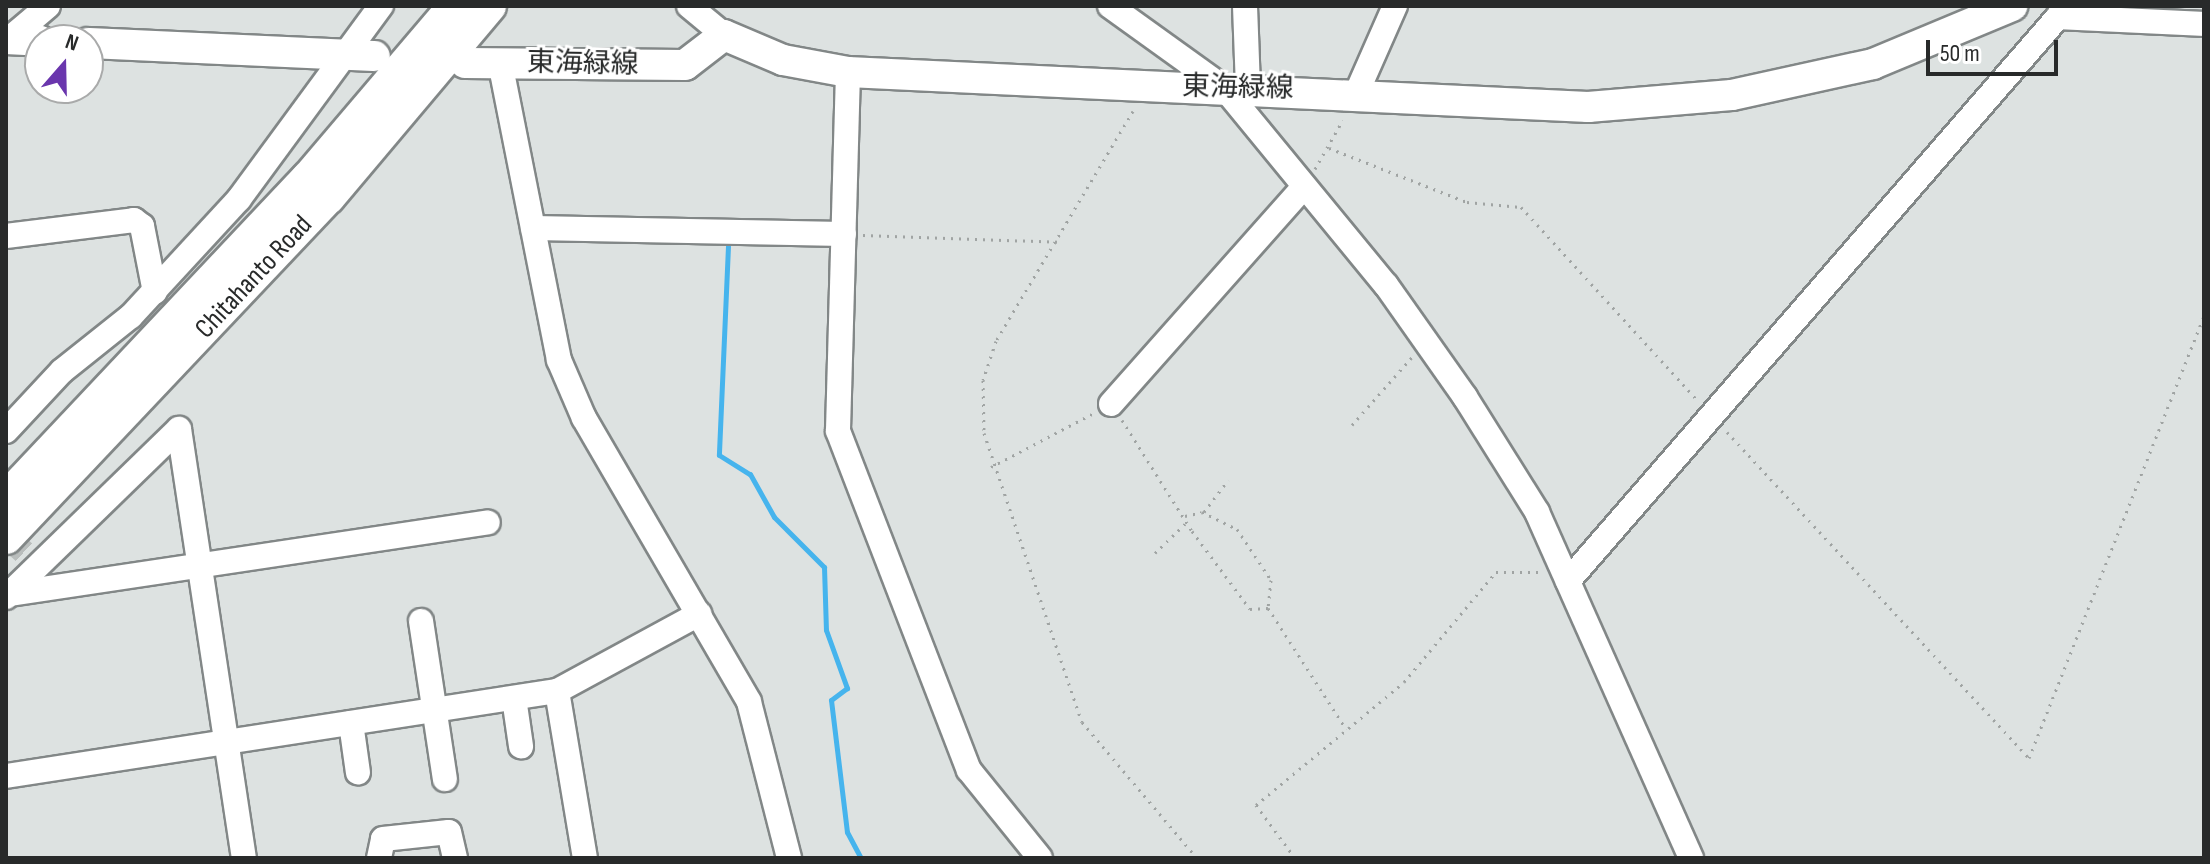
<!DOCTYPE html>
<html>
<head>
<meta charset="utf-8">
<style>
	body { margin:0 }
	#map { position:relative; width:2210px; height:864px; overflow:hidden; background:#dde2e1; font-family:"Sofia Sans Condensed","Noto Sans JP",sans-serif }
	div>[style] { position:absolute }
	.stream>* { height:5px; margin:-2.5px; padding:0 2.5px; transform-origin:2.5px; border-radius:2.5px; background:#46b4ed }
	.minor-tunnel>* { height:24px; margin-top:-12px; transform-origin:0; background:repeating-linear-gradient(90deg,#b9bdbc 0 24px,transparent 0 36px) }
	.path>* { height:3px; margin-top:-1.5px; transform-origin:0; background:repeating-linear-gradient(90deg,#a0a4a3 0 2px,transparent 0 8px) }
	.roads { filter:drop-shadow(2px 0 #828787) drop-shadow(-2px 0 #828787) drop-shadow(0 2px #828787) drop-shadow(0 -2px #828787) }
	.minor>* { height:24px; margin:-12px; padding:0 12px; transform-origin:12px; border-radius:12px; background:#fff }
	.major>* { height:30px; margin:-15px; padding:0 15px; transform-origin:15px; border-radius:15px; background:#fff }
	.highway>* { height:34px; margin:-17px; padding:0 17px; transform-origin:17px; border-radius:17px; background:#fff }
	span { translate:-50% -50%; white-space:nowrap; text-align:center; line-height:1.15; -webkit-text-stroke:6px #fff; paint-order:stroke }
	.street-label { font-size:28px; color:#282a2a }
	.frame { position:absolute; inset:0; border:8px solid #282a2a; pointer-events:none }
	.north { position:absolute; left:24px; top:24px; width:80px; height:80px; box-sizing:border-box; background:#fff; border:2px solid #a9aaaa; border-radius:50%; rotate:20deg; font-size:22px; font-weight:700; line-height:32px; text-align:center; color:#282a2a }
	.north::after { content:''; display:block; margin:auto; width:28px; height:36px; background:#6a36ad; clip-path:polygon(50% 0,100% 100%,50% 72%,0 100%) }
	.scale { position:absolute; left:1926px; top:40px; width:132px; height:36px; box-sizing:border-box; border:4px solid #282a2a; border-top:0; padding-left:10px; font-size:24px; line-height:28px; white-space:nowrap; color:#282a2a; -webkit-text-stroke:6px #fff; paint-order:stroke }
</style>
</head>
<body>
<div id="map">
	<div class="stream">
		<i style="left:728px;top:246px;width:209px;rotate:92.5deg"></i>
		<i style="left:719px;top:455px;width:36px;rotate:32deg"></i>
		<i style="left:750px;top:474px;width:49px;rotate:60.8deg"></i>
		<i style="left:774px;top:517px;width:71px;rotate:45deg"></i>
		<i style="left:824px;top:567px;width:63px;rotate:88.2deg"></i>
		<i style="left:826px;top:630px;width:62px;rotate:70.1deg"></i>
		<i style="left:847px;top:688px;width:20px;rotate:143deg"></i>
		<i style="left:831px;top:700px;width:133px;rotate:83.1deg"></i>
		<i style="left:847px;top:832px;width:30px;rotate:62deg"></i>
	</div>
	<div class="minor-tunnel">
		<i style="left:6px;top:536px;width:43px;rotate:42.2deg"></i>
	</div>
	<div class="path">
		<i style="left:1133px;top:111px;width:268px;rotate:120.8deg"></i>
		<i style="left:996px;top:341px;width:41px;rotate:108.4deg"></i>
		<i style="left:983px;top:380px;width:53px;rotate:88.9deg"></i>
		<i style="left:984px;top:433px;width:305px;rotate:71.3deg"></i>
		<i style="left:1082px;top:722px;width:178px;rotate:49.8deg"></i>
		<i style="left:1329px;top:148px;width:148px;rotate:21.4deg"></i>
		<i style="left:1467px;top:202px;width:54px;rotate:5.3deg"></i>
		<i style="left:1521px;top:207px;width:261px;rotate:47.6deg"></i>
		<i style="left:1315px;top:169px;width:56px;rotate:-60.3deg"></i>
		<i style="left:863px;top:235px;width:196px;rotate:2deg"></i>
		<i style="left:1122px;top:420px;width:131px;rotate:57.8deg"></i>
		<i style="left:1192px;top:531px;width:97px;rotate:53.4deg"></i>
		<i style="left:1250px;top:609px;width:18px;rotate:-3deg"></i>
		<i style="left:1268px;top:608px;width:144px;rotate:57.2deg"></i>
		<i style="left:1352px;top:425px;width:92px;rotate:-48.5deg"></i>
		<i style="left:1727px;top:432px;width:444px;rotate:47.2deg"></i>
		<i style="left:2029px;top:758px;width:476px;rotate:-68.4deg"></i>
		<i style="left:991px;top:467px;width:116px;rotate:-27.7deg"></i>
		<i style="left:1204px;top:512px;width:40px;rotate:-53deg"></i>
		<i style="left:1185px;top:516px;width:17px;rotate:-13deg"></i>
		<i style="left:1202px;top:512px;width:39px;rotate:26deg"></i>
		<i style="left:1237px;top:529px;width:61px;rotate:56.3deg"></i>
		<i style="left:1271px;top:580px;width:28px;rotate:96deg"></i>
		<i style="left:1155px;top:553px;width:45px;rotate:-44.1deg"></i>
		<i style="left:1295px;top:858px;width:66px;rotate:-126.3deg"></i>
		<i style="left:1256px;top:805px;width:192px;rotate:-39.7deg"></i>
		<i style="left:1404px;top:682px;width:143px;rotate:-50.1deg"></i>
		<i style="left:1496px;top:572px;width:45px"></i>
	</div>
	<div class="roads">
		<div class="minor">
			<i style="left:689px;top:6px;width:45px;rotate:39.6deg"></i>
			<i style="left:1110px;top:6px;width:140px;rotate:35.7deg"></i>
			<i style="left:1224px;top:88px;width:255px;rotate:50.6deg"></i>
			<i style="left:1386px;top:285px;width:137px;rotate:54.8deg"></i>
			<i style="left:1465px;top:397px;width:136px;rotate:57.9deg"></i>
			<i style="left:1537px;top:512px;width:379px;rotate:66deg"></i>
			<i style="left:1245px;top:6px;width:82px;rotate:87.9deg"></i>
			<i style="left:2058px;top:17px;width:146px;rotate:2.7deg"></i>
			<i style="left:9px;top:39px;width:51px;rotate:-40.2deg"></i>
			<i style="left:500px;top:62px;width:304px;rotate:78.8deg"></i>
			<i style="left:559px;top:360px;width:63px;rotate:66.7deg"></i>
			<i style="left:584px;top:418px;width:328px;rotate:59.8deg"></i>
			<i style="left:749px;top:702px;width:161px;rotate:75.6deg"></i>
			<i style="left:848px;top:72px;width:359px;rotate:91.6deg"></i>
			<i style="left:838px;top:431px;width:363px;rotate:68.9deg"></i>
			<i style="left:969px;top:770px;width:113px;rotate:51.1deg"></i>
			<i style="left:1357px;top:92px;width:94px;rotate:-66.2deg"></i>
			<i style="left:533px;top:228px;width:311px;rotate:1.1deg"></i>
			<i style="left:6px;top:236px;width:129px;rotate:-7.1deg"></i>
			<i style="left:134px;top:220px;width:10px;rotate:37deg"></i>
			<i style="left:142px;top:226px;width:67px;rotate:78.9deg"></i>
			<i style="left:1111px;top:404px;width:290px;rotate:-48.4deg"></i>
			<i style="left:6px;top:431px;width:82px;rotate:-47deg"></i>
			<i style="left:62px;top:371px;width:88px;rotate:-38.6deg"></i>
			<i style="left:131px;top:316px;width:159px;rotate:-47.3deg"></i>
			<i style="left:239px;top:199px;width:240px;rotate:-53.7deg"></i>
			<i style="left:1568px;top:581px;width:747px;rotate:-49.02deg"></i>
			<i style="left:9px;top:594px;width:484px;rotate:-8.5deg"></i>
			<i style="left:6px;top:597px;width:241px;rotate:-44.2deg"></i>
			<i style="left:179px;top:429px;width:434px;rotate:81.4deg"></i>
			<i style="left:421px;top:621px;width:160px;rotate:81.4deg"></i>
			<i style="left:557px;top:691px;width:169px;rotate:80.5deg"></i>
			<i style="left:514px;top:698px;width:49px;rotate:81.7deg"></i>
			<i style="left:351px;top:723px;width:50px;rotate:82deg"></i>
			<i style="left:6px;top:776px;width:558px;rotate:-8.77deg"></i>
			<i style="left:557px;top:691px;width:162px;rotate:-28.5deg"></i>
			<i style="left:379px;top:858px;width:19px;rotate:-78deg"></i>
			<i style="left:383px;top:839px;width:66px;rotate:-6.1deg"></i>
			<i style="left:449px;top:832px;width:27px;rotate:77deg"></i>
		</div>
		<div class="major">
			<i style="left:6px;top:39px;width:34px;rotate:3deg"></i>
			<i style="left:88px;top:43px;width:287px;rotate:2.6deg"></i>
			<i style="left:465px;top:63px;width:220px;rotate:0.5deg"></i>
			<i style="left:685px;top:65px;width:49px;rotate:-37.6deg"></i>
			<i style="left:724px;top:35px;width:64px;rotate:23deg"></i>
			<i style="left:783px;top:60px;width:66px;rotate:10.5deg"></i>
			<i style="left:848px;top:72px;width:741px;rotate:2.71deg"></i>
			<i style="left:1588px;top:107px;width:144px;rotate:-4.8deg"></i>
			<i style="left:1732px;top:95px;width:144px;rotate:-12.4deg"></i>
			<i style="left:1873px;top:64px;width:151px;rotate:-22.6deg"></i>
		</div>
		<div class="highway">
			<i style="left:6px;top:499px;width:440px;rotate:-46.7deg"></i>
			<i style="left:308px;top:179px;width:227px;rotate:-49.6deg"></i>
			<i style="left:6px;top:537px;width:468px;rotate:-46.6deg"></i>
			<i style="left:328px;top:197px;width:250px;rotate:-49.9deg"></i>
		</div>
	</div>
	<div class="street-label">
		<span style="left:583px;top:64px;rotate:1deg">東海緑線</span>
		<span style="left:1238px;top:88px;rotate:1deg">東海緑線</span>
		<span style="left:254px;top:277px;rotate:-47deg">Chitahanto Road</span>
	</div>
	<div class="frame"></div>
	<div class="north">N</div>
	<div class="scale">50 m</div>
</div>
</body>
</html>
